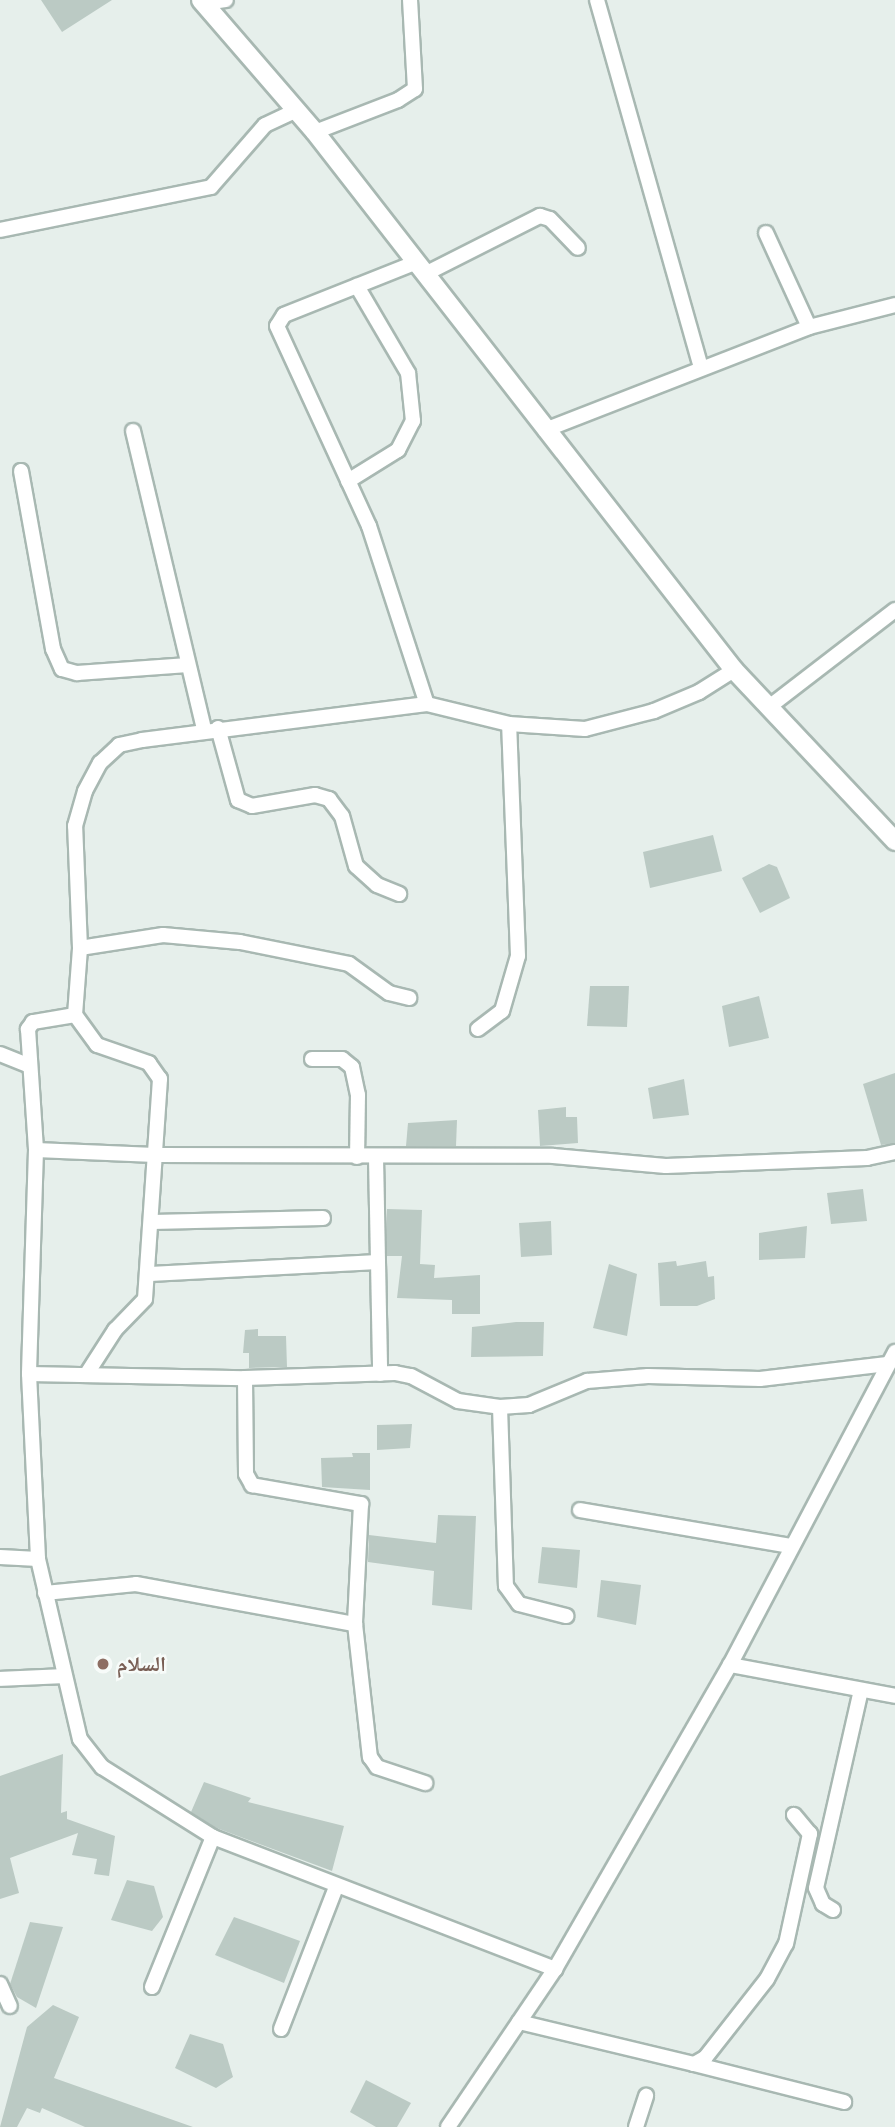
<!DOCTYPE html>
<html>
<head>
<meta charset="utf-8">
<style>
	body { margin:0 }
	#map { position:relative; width:895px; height:2127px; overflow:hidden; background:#e6efeb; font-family:Inter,"Noto Naskh Arabic",sans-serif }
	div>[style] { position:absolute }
	.building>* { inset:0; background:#bbcac4 }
	.roads { filter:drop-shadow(2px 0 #a8b8b2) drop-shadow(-2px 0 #a8b8b2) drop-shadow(0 2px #a8b8b2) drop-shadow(0 -2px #a8b8b2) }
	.minor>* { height:14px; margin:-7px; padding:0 7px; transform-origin:7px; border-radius:7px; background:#fff }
	.tertiary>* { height:18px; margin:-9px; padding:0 9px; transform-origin:9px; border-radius:9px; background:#fff }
	.dots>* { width:19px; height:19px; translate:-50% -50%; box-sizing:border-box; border:4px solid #f7fbf9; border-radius:50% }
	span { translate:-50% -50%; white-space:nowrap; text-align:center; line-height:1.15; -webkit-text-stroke:5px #f7fbf9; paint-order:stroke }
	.education-label { font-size:21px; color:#785e54; font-weight:700 }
	.left { translate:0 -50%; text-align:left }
</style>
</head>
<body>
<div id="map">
	<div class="building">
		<i style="clip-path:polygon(41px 0,112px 0,62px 32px)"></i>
		<i style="clip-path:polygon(713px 835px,722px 871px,650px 888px,643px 852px)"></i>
		<i style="clip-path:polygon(769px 864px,777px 867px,790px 898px,760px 913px,742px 878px)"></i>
		<i style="clip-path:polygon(590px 986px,629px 986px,627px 1027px,587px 1026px)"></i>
		<i style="clip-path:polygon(759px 996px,769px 1038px,729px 1047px,722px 1006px)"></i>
		<i style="clip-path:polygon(895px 1073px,895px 1143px,881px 1145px,863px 1084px)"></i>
		<i style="clip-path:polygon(684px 1079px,689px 1115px,653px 1119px,648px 1088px)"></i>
		<i style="clip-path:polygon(566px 1107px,566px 1117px,577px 1117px,578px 1143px,540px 1146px,538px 1110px)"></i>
		<i style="clip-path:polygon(457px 1120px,456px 1146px,406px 1146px,408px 1123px)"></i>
		<i style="clip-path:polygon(863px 1189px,867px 1221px,831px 1224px,827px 1193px)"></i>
		<i style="clip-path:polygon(387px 1209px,422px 1210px,420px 1264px,435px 1265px,434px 1278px,480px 1275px,480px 1314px,452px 1314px,452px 1300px,397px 1298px,402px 1256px,387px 1256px)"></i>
		<i style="clip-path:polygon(551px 1221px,552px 1255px,521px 1257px,519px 1223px)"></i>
		<i style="clip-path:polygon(807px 1226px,805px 1258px,759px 1260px,759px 1233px)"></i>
		<i style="clip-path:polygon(676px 1261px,677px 1266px,706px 1261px,708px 1277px,714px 1276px,715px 1299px,697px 1306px,660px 1306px,658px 1263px)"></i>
		<i style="clip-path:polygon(609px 1264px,637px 1274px,627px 1336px,593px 1328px)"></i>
		<i style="clip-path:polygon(516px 1322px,544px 1322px,543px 1356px,471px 1357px,472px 1327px)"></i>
		<i style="clip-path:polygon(258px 1329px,258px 1336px,286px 1336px,287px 1367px,249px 1368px,249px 1353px,243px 1353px,245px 1330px)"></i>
		<i style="clip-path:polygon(412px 1424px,410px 1448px,377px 1450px,377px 1425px)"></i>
		<i style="clip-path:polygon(352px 1453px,370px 1453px,370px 1490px,322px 1487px,321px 1458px,353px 1457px)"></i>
		<i style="clip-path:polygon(438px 1515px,476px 1516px,472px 1610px,432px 1605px,434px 1571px,368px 1562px,369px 1535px,436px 1543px)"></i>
		<i style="clip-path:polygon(542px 1547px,580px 1550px,577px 1588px,538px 1583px)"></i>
		<i style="clip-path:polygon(601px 1580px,641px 1585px,636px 1625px,597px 1617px)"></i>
		<i style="clip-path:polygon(63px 1754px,61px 1813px,67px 1811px,67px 1819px,115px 1836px,109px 1876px,94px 1874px,97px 1859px,72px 1855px,78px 1833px,10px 1858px,19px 1893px,0 1899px,0 1776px)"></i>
		<i style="clip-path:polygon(204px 1782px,251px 1798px,248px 1802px,344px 1826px,332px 1871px,214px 1827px,191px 1812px)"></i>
		<i style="clip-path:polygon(127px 1880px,154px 1886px,163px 1917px,152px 1931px,111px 1920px)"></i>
		<i style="clip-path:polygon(234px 1917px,300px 1941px,284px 1983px,215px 1955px)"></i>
		<i style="clip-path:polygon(30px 1922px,63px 1927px,36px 2008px,17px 1997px,10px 1984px)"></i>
		<i style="clip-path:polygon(53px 2005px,79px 2017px,54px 2078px,193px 2127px,85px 2127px,42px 2108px,40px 2113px,27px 2108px,17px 2127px,0 2127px,27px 2027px)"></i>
		<i style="clip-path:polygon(190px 2034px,223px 2044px,233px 2077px,216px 2088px,175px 2068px)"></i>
		<i style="clip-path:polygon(366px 2080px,411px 2103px,397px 2127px,376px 2127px,350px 2112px)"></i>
	</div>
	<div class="roads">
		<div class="minor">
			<i style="left:597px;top:0;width:381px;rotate:74.2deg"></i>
			<i style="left:204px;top:3px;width:22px;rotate:-8deg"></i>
			<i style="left:315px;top:132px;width:89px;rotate:-21.1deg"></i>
			<i style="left:398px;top:100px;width:20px;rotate:-33deg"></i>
			<i style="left:415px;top:89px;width:89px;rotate:-93.2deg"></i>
			<i style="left:0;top:230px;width:215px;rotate:-11.5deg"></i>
			<i style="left:211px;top:187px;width:82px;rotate:-48.9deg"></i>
			<i style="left:265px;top:125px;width:35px;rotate:-25deg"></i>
			<i style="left:766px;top:233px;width:103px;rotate:65.4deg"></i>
			<i style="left:417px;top:262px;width:143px;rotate:158.3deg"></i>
			<i style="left:284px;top:315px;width:13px;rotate:122deg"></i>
			<i style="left:277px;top:326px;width:220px;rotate:65.3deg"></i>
			<i style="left:369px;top:526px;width:187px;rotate:72deg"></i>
			<i style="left:425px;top:274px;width:129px;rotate:-26.8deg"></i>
			<i style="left:540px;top:216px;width:10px;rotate:17deg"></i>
			<i style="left:550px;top:219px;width:40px;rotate:46deg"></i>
			<i style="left:545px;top:430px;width:283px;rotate:-21.3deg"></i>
			<i style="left:809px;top:327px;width:89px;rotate:-14.3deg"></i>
			<i style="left:133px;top:431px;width:307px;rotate:76.6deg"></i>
			<i style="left:21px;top:471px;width:181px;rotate:79.8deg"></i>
			<i style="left:53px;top:649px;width:22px;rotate:66deg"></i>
			<i style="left:62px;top:669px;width:16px;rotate:15deg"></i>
			<i style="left:77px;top:673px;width:111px;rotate:-4.1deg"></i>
			<i style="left:348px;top:481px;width:59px;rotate:-31.8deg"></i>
			<i style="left:398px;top:450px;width:33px;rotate:-63deg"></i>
			<i style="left:413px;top:421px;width:48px;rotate:-95.9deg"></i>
			<i style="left:408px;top:373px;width:101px;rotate:-120.4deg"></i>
			<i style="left:769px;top:707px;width:159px;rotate:-37.6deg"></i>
			<i style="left:218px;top:728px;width:75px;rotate:74.5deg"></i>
			<i style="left:238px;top:800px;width:15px;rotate:23deg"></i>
			<i style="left:252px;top:806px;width:64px;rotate:-9.9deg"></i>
			<i style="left:315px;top:795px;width:15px;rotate:16deg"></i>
			<i style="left:329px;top:799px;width:21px;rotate:53deg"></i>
			<i style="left:342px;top:816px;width:52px;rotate:74.4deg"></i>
			<i style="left:356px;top:866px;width:28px;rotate:42deg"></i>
			<i style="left:377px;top:885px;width:24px;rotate:22deg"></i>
			<i style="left:80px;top:948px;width:84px;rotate:-8.9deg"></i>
			<i style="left:163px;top:935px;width:77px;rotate:5.2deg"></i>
			<i style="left:240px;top:942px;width:111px;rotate:11.4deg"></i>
			<i style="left:349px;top:964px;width:49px;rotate:35.9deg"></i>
			<i style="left:389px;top:993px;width:21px;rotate:14deg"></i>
			<i style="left:75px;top:1015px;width:43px;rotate:170.5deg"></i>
			<i style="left:33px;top:1022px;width:9px;rotate:126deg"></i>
			<i style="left:28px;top:1029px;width:121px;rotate:86.2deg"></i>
			<i style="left:36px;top:1150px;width:224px;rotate:91.8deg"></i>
			<i style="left:29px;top:1374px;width:185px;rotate:87.2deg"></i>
			<i style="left:38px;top:1559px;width:185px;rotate:76.9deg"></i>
			<i style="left:80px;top:1739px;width:36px;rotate:52deg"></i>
			<i style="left:102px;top:1767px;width:131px;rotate:32.2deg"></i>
			<i style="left:213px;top:1837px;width:367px;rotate:21.1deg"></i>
			<i style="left:478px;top:1029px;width:30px;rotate:-37deg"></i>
			<i style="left:502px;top:1011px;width:57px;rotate:-73.8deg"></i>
			<i style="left:518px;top:956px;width:232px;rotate:-92.2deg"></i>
			<i style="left:0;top:1054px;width:31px;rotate:22deg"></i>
			<i style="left:312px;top:1059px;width:30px"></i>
			<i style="left:342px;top:1059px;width:13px;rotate:39deg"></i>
			<i style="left:352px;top:1067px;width:29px;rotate:78deg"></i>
			<i style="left:358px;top:1095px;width:62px;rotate:90.9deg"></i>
			<i style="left:36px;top:1150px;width:119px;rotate:2.4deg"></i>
			<i style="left:155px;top:1155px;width:398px;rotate:0.1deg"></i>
			<i style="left:553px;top:1156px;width:113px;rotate:5.1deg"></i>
			<i style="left:666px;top:1166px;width:201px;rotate:-2.3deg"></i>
			<i style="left:867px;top:1158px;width:29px;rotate:-12deg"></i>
			<i style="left:376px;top:1157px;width:217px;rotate:88.9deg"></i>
			<i style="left:152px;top:1222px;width:171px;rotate:-1.3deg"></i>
			<i style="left:150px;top:1274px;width:228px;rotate:-3deg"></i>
			<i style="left:29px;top:1374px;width:216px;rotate:1.1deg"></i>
			<i style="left:245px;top:1378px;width:150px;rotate:-1.9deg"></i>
			<i style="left:395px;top:1373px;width:16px;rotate:11deg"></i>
			<i style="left:411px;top:1376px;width:53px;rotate:28deg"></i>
			<i style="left:458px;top:1401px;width:42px;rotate:8.1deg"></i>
			<i style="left:500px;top:1407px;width:29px;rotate:-4deg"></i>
			<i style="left:529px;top:1405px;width:63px;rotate:-22.5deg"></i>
			<i style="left:587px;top:1381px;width:61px;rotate:-4.7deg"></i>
			<i style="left:648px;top:1376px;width:112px;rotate:1.5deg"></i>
			<i style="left:760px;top:1379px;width:128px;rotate:-6.7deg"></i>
			<i style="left:86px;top:1375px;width:54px;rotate:-57.2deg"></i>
			<i style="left:115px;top:1330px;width:43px;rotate:-45.9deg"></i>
			<i style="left:145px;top:1299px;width:221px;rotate:-86.1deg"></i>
			<i style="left:160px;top:1079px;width:19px;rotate:-125deg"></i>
			<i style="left:149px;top:1063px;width:55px;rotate:-160.9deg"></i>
			<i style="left:97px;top:1045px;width:37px;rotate:-126deg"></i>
			<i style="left:75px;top:1015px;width:67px;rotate:-85.7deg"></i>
			<i style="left:80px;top:948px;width:122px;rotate:-92.3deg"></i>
			<i style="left:75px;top:826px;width:36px;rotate:-74deg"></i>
			<i style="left:85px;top:791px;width:32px;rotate:-62deg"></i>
			<i style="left:100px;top:763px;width:26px;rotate:-43deg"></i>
			<i style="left:119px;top:745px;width:24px;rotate:-12deg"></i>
			<i style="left:142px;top:740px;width:287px;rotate:-7.2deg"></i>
			<i style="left:427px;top:704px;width:84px;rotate:13.7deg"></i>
			<i style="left:509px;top:724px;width:76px;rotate:3.8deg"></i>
			<i style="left:585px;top:729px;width:71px;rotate:-14.6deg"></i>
			<i style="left:654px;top:711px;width:49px;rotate:-22.9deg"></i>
			<i style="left:699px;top:692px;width:41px;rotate:-32.2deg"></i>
			<i style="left:245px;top:1378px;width:96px;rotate:89.4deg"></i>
			<i style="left:246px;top:1474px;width:13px;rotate:61deg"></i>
			<i style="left:252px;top:1485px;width:111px;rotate:9.9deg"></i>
			<i style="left:361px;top:1504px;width:120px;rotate:92.9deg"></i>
			<i style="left:355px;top:1624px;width:134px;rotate:83.6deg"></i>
			<i style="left:370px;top:1757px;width:12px;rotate:55deg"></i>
			<i style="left:377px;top:1767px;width:51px;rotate:18.4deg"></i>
			<i style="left:500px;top:1407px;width:179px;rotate:88.1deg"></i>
			<i style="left:506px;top:1586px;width:22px;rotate:54deg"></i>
			<i style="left:519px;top:1604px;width:49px;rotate:14.3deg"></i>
			<i style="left:580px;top:1510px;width:214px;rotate:9.7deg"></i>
			<i style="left:0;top:1557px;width:38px;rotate:3deg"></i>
			<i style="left:45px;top:1593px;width:91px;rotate:-5.6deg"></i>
			<i style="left:136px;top:1584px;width:223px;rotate:10.4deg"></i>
			<i style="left:730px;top:1665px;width:168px;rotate:10.6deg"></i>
			<i style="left:0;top:1679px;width:64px;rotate:-2.7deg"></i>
			<i style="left:833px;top:1910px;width:12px;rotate:-149deg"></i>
			<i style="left:823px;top:1904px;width:17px;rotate:-114deg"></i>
			<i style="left:816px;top:1888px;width:203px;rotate:-77.2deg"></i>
			<i style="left:0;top:1984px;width:24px;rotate:66deg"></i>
			<i style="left:152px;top:1987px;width:162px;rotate:-67.9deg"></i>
			<i style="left:519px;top:2022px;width:180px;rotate:13.5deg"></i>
			<i style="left:694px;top:2064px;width:13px;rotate:-29deg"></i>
			<i style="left:705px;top:2058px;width:100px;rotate:-51.9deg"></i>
			<i style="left:767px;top:1979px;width:40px;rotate:-62deg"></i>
			<i style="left:786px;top:1944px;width:113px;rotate:-77.7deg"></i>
			<i style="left:810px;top:1834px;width:25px;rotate:-130deg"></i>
			<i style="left:281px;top:2029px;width:152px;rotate:-68.8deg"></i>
			<i style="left:694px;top:2064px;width:155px;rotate:14.2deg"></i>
			<i style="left:448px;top:2127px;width:191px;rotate:-55.9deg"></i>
			<i style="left:555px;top:1969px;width:351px;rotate:-60.1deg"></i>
			<i style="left:730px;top:1665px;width:354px;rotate:-62.2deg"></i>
			<i style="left:636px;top:2127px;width:33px;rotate:-72deg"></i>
		</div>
		<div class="tertiary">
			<i style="left:201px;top:0;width:174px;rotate:49.2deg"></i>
			<i style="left:315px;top:132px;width:682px;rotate:52.09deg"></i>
			<i style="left:734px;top:670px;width:235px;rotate:46.7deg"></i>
		</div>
	</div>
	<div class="dots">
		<i style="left:103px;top:1664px;background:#8d6e63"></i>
	</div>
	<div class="education-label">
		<span class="left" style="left:117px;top:1664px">السلام</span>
	</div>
</div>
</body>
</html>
